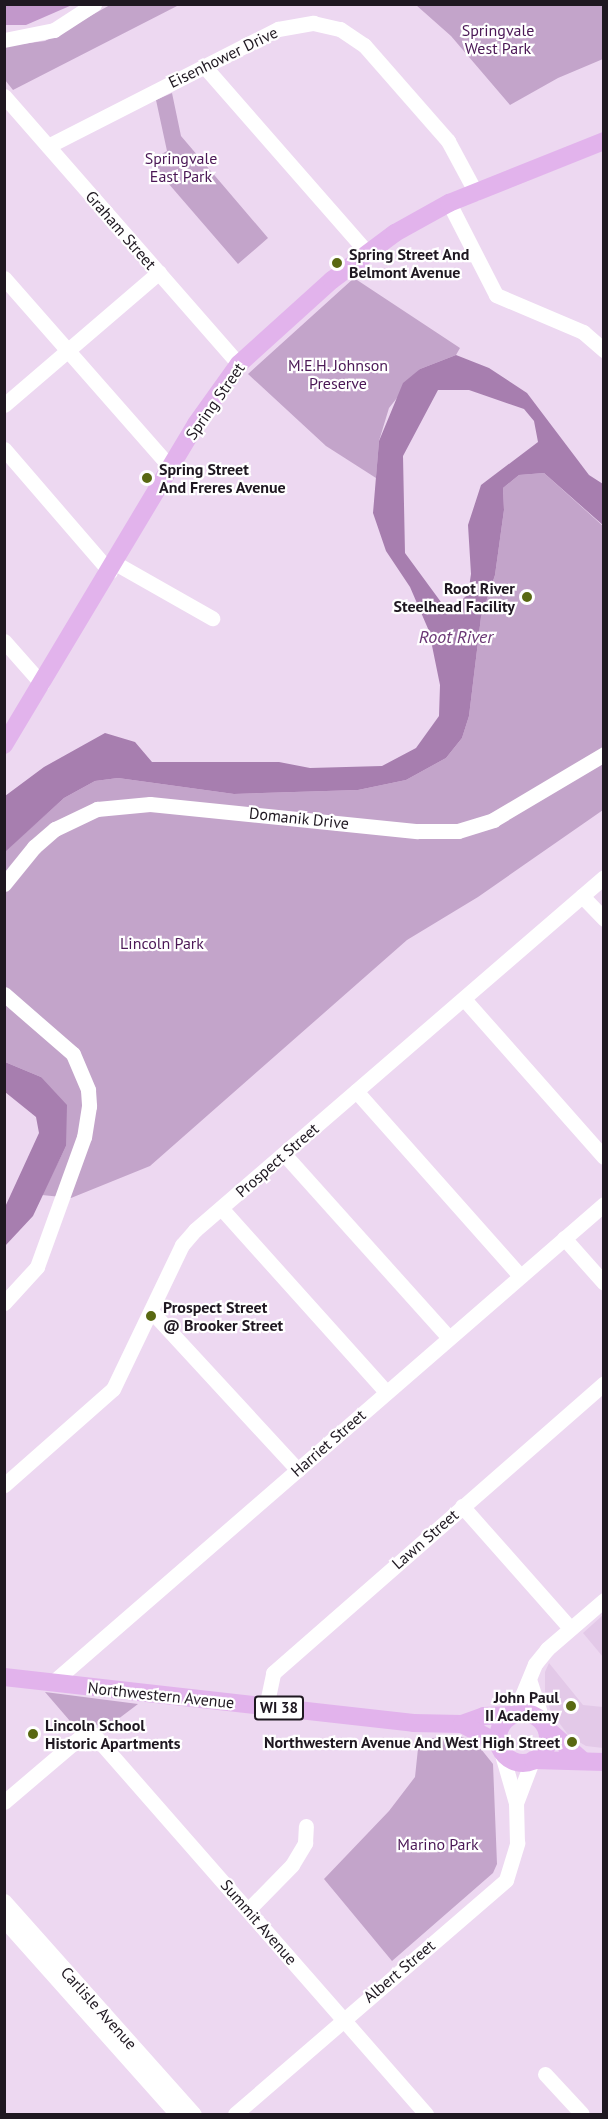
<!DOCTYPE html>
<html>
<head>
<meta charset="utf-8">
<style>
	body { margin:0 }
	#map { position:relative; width:608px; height:2119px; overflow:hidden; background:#edd8f1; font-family:"PT Sans",sans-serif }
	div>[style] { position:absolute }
	.built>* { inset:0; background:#e3c9e8 }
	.green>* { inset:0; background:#c3a4ca }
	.forest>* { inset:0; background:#c298cb }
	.water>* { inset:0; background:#a77eaf }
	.minor>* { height:15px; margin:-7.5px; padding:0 7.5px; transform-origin:7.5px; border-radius:7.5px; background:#fff }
	.major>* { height:18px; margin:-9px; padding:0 9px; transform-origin:9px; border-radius:9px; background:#e2b3ec }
	.major>.ring { margin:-9px; padding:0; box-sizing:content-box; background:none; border:18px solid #e2b3ec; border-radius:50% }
	.dots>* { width:16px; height:16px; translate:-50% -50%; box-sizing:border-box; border:3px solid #fff; border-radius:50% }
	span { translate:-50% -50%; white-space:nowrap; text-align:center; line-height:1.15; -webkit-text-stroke:4.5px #fff; paint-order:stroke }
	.shield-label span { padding:2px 4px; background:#fff; border:2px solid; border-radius:4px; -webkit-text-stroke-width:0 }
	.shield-label { font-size:15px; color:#1f1821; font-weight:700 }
	.park-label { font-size:16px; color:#4b1856 }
	.street-label { font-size:16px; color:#1f1821 }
	.poi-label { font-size:16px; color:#1f1821; font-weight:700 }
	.left { translate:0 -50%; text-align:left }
	.right { translate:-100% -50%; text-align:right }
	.water-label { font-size:18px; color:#6b3775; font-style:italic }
	.frame { position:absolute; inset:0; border:6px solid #1f1821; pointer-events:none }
</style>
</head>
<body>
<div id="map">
	<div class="built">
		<i style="clip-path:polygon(603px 1615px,603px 1657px,583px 1633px)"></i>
		<i style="clip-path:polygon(549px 1663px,583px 1705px,603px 1707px,603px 1748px,586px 1746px,569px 1736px,551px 1712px,545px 1693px,545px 1672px)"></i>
	</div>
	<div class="green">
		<i style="clip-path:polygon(110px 5px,179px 5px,13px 90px,5px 80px,5px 46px,45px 41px)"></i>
		<i style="clip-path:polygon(416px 5px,603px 5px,603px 59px,558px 78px,510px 105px,451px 36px)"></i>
		<i style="clip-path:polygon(172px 93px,181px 136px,268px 238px,238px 264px,149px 161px,167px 151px,156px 100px)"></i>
		<i style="clip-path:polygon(354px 278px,460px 348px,456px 355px,420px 369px,389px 408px,379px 441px,376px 478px,326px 446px,248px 374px)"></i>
		<i style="clip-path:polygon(544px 473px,603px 526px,603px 810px,478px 897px,407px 940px,150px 1166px,71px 1198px,42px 1195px,66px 1146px,41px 1077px,5px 1062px,4px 852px,64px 798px,95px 781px,118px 778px,234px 794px,358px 790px,406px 780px,446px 758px,462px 738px,469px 716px,481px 617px,495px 575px,504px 510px,503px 488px,519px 475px)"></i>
		<i style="clip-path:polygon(45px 1692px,138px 1704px,105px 1729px,91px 1722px,76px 1728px)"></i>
		<i style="clip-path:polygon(460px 1736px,477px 1744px,493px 1764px,497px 1864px,493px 1873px,392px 1961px,324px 1879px,389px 1811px,415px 1777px,419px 1739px)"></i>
	</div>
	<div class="forest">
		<i style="clip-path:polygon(4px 5px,5px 4px,72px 5px,26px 25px,5px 25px)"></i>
	</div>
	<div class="water">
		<i style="clip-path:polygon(evenodd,456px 355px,489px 368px,527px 393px,589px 475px,603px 484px,604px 526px,544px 473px,519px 475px,503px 488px,504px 510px,495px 575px,481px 617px,469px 716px,462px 738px,446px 758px,406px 780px,358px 790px,234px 794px,118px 778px,95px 781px,64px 798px,5px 852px,5px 796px,44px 767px,105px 733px,135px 742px,152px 762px,279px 762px,310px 768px,382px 766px,416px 748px,439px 716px,440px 685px,429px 631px,410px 587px,386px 551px,373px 513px,379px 441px,403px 383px,420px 369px,456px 355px,438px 390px,469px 390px,524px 409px,534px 421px,538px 442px,481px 485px,468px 525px,471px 574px,468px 594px,449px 613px,405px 553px,403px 456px,438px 390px)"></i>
		<i style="clip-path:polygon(5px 1062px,41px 1077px,67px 1105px,66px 1146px,33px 1216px,5px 1246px,5px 1207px,39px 1133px,36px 1117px,5px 1092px)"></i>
	</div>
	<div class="minor">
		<i style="left:4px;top:40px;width:51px;rotate:-11.3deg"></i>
		<i style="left:54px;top:30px;width:48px;rotate:-33deg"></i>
		<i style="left:204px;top:66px;width:247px;rotate:48.8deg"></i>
		<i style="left:4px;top:96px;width:356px;rotate:48.8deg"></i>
		<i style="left:48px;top:146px;width:258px;rotate:-27deg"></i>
		<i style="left:278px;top:29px;width:36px;rotate:-10deg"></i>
		<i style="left:313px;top:23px;width:28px;rotate:13deg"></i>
		<i style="left:340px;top:29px;width:29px;rotate:34deg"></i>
		<i style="left:364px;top:45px;width:128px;rotate:48.8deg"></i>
		<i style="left:448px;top:141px;width:59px;rotate:61.7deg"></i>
		<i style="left:449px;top:203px;width:103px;rotate:62.9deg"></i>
		<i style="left:496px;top:295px;width:95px;rotate:23deg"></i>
		<i style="left:583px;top:332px;width:28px;rotate:41deg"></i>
		<i style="left:4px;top:278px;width:253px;rotate:48.7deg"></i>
		<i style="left:4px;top:405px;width:204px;rotate:-40.6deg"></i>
		<i style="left:4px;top:449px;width:162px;rotate:49.2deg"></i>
		<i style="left:115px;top:563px;width:112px;rotate:29.6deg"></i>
		<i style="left:4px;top:641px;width:57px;rotate:48.5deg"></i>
		<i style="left:4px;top:884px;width:48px;rotate:-51deg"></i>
		<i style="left:34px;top:847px;width:28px;rotate:-41deg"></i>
		<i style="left:55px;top:829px;width:47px;rotate:-25.5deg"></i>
		<i style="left:97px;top:809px;width:53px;rotate:-5.4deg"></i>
		<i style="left:150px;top:804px;width:269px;rotate:5.8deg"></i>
		<i style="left:418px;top:831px;width:40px"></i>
		<i style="left:458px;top:831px;width:37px;rotate:-17deg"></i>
		<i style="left:493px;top:820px;width:129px;rotate:-30.7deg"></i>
		<i style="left:582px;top:896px;width:32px;rotate:46deg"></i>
		<i style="left:4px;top:994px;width:91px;rotate:41deg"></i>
		<i style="left:73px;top:1054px;width:39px;rotate:67deg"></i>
		<i style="left:88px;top:1090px;width:16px;rotate:86deg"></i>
		<i style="left:89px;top:1106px;width:31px;rotate:99deg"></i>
		<i style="left:84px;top:1137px;width:138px;rotate:109.9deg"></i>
		<i style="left:37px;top:1267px;width:49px;rotate:132.5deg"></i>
		<i style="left:464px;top:999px;width:211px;rotate:48.5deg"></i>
		<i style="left:356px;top:1091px;width:247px;rotate:48.4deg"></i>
		<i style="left:284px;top:1154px;width:247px;rotate:48.1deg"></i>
		<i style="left:221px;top:1208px;width:247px;rotate:48.1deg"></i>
		<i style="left:564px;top:1238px;width:60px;rotate:48.4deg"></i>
		<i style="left:152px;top:1312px;width:215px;rotate:47.3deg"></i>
		<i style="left:4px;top:1485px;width:145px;rotate:-41.4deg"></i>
		<i style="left:113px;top:1389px;width:160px;rotate:-64.4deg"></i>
		<i style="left:182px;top:1245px;width:20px;rotate:-49deg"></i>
		<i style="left:195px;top:1230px;width:540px;rotate:-40.8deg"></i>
		<i style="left:462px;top:1506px;width:163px;rotate:48.5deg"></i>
		<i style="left:530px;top:1682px;width:42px;rotate:72deg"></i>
		<i style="left:52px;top:1683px;width:731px;rotate:-40.95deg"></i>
		<i style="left:266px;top:1707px;width:35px;rotate:-78deg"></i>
		<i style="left:273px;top:1673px;width:440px;rotate:-41.2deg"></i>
		<i style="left:514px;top:1715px;width:55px;rotate:-67.6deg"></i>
		<i style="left:535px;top:1664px;width:19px;rotate:-51deg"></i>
		<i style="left:547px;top:1649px;width:75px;rotate:-40.7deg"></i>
		<i style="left:501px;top:1751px;width:54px;rotate:73.9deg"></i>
		<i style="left:4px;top:1802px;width:105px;rotate:-40.4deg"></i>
		<i style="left:84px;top:1734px;width:10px;rotate:6deg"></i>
		<i style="left:94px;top:1735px;width:504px;rotate:48.78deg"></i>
		<i style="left:4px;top:1901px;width:285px;rotate:48.3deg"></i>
		<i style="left:248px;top:1910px;width:63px;rotate:-45.6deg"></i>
		<i style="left:292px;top:1865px;width:26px;rotate:-59deg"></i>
		<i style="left:305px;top:1843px;width:17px;rotate:-87deg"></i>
		<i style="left:4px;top:1920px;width:260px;rotate:48.3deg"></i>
		<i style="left:545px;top:2074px;width:54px;rotate:47.2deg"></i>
		<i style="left:235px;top:2114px;width:358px;rotate:-40.8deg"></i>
		<i style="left:506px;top:1880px;width:39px;rotate:-73deg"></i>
		<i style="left:517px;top:1843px;width:40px;rotate:-91.4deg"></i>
		<i style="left:516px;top:1803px;width:45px;rotate:-69.1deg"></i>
	</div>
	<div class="major">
		<i style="left:4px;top:745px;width:374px;rotate:-59.1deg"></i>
		<i style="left:196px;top:424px;width:74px;rotate:-54.4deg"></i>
		<i style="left:239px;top:364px;width:125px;rotate:-42.1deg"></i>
		<i style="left:332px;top:280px;width:79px;rotate:-36.7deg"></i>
		<i style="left:395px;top:233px;width:62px;rotate:-29.1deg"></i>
		<i style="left:449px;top:203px;width:167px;rotate:-21.8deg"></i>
		<i style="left:4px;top:1677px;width:412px;rotate:6.4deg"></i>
		<i style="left:413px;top:1723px;width:49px;rotate:1.2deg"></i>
		<i style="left:462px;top:1724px;width:23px;rotate:-20deg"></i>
		<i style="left:484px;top:1716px;width:28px;rotate:-2deg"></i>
		<i class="ring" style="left:498px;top:1713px;width:32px;height:32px"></i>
		<i style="left:462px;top:1724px;width:41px;rotate:27.8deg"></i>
		<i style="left:547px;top:1729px;width:47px;rotate:41.5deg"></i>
		<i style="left:533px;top:1760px;width:71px;rotate:1.6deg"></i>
	</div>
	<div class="dots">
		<i style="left:337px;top:263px;background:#596812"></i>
		<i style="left:147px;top:478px;background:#596812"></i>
		<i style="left:527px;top:597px;background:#596812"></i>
		<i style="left:151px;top:1316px;background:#596812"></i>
		<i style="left:571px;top:1706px;background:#596812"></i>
		<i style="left:33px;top:1734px;background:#596812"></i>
		<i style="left:572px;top:1742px;background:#596812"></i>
	</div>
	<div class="shield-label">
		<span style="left:279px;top:1708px">WI 38</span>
	</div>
	<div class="park-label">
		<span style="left:498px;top:39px">Springvale<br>West Park</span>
		<span style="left:181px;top:167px">Springvale<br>East Park</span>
		<span style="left:338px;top:374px">M.E.H. Johnson<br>Preserve</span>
		<span style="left:162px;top:943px">Lincoln Park</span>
		<span style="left:438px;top:1844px">Marino Park</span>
	</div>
	<div class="street-label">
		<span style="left:223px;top:57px;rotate:-26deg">Eisenhower Drive</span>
		<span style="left:121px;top:230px;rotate:49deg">Graham Street</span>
		<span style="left:215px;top:401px;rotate:-55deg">Spring Street</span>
		<span style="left:299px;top:818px;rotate:6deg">Domanik Drive</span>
		<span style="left:277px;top:1160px;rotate:-41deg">Prospect Street</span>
		<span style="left:328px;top:1443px;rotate:-41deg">Harriet Street</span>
		<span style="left:425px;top:1539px;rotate:-41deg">Lawn Street</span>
		<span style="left:161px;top:1695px;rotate:6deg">Northwestern Avenue</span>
		<span style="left:259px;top:1922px;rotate:49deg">Summit Avenue</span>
		<span style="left:399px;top:1971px;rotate:-40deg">Albert Street</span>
		<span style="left:99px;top:2008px;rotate:48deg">Carlisle Avenue</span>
	</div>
	<div class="poi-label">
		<span class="left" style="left:349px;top:263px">Spring Street And<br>Belmont Avenue</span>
		<span class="left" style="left:159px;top:478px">Spring Street<br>And Freres Avenue</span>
		<span class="right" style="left:515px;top:597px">Root River<br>Steelhead Facility</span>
		<span class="left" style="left:163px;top:1316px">Prospect Street<br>@ Brooker Street</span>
		<span class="right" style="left:559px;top:1706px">John Paul<br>II Academy</span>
		<span class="left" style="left:45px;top:1734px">Lincoln School<br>Historic Apartments</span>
		<span class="right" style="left:560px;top:1742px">Northwestern Avenue And West High Street</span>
	</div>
	<div class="water-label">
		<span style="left:456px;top:637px">Root River</span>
	</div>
	<div class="frame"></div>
</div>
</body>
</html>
